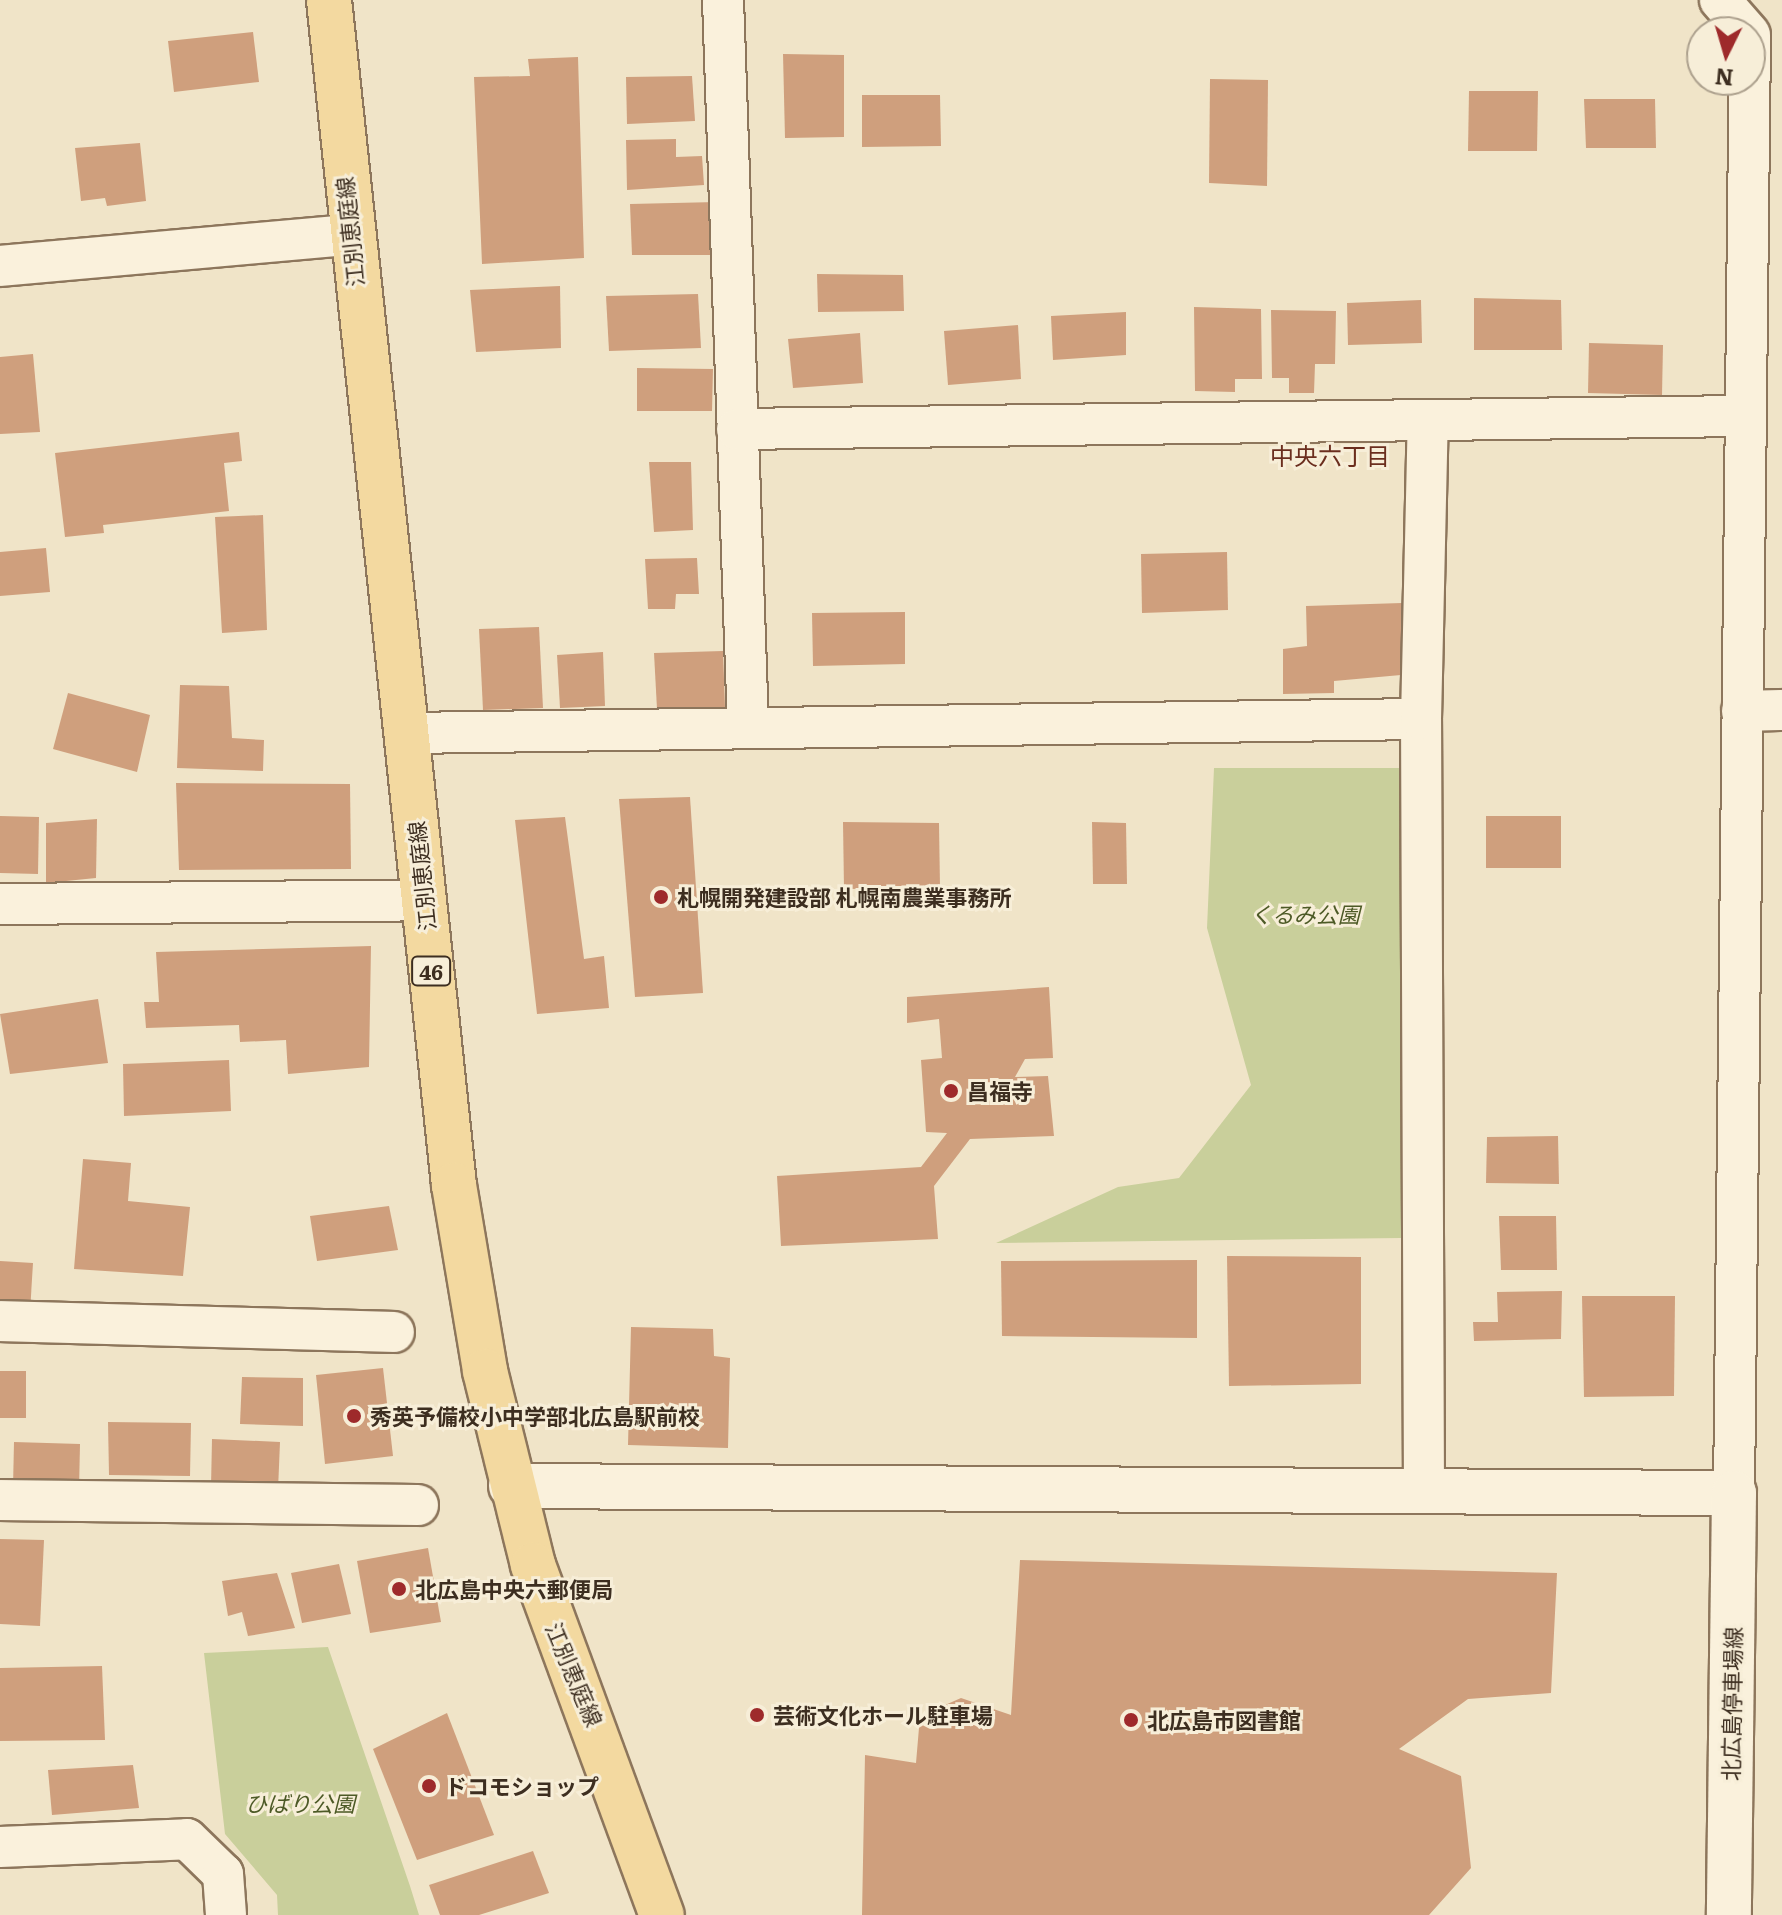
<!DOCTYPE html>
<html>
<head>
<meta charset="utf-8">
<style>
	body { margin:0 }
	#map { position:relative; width:1782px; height:1915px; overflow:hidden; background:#f0e4c8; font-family:Literata,"Noto Sans JP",serif }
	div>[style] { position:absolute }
	.green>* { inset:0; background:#c9cf9b }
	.building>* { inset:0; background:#cf9f7d }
	.roads { filter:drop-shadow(2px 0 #8d765c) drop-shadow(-2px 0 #8d765c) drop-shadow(0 2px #8d765c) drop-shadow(0 -2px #8d765c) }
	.street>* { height:40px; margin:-20px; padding:0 20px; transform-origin:20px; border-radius:20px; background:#faf1dc }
	.secondary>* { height:44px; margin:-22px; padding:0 22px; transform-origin:22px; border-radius:22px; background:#faf1dc }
	.primary>* { height:44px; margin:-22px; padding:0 22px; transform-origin:22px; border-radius:22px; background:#f3d9a0 }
	.dots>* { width:22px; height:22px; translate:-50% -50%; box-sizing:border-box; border:4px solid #f7eed8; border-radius:50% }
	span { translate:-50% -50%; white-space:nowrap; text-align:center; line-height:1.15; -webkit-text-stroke:6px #f7eed8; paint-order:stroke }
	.shield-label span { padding:2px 6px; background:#f7eed8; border:2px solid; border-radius:6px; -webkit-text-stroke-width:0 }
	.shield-label { font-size:20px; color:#3d2e20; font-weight:700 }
	.street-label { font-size:22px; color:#3d2e20 }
	.poi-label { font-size:22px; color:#3d2e20; font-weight:700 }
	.left { translate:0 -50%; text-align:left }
	.park-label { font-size:22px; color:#4d5a26; font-style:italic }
	.neighbourhood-label { font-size:24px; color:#6b2e1e }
	.north { position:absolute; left:1686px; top:16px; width:80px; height:80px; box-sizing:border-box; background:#f7eed8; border:2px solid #ada18e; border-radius:50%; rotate:185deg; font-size:22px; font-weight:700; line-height:32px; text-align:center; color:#3d2e20 }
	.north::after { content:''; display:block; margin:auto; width:28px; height:36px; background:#9e2a2b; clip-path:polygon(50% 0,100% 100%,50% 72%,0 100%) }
</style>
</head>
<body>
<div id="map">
	<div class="green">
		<i style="clip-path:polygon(1214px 768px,1403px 768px,1401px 1238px,996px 1243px,1118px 1187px,1179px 1178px,1251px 1085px,1207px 928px)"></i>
		<i style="clip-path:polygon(328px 1647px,410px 1886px,419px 1915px,278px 1915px,277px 1895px,225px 1834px,204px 1653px)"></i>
	</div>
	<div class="building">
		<i style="clip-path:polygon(253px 32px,259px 82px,174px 92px,168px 41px)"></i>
		<i style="clip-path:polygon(783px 54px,844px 55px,844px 137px,785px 138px)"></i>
		<i style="clip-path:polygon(578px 57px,584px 258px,482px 264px,474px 77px,530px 76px,528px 59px)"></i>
		<i style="clip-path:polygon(692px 76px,695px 121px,627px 124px,626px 77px)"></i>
		<i style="clip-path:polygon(1210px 79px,1268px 80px,1267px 186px,1209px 183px)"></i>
		<i style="clip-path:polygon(1469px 91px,1538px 91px,1537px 151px,1468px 151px)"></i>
		<i style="clip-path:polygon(862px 95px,940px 95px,941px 146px,862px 147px)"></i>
		<i style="clip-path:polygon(1584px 99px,1655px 99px,1656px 148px,1586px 148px)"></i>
		<i style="clip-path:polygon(676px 139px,676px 157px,702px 156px,704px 185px,627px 190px,626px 140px)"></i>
		<i style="clip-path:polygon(140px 143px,146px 201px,107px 206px,105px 198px,81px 201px,75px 148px)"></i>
		<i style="clip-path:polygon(717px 202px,720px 255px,632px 255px,630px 204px)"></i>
		<i style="clip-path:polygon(817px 274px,903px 275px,904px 311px,818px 312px)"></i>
		<i style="clip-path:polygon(560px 286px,561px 348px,476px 352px,470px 290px)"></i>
		<i style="clip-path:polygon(698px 294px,701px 348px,609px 351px,606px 296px)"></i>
		<i style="clip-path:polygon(1474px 298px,1561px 300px,1562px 350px,1474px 350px)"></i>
		<i style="clip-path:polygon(1421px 300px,1422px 343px,1348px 345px,1347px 303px)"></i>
		<i style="clip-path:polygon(1194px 307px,1261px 309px,1262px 379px,1235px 379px,1235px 392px,1195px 391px)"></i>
		<i style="clip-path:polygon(1271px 310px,1336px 311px,1335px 364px,1315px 364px,1314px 393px,1289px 393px,1289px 378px,1272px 378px)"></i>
		<i style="clip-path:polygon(1126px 312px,1126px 355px,1053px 360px,1051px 316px)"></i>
		<i style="clip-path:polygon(1018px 325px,1021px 379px,948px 385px,944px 331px)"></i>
		<i style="clip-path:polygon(860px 333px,863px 383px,793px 388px,788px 339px)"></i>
		<i style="clip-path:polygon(1589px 343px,1663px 345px,1662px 395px,1588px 393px)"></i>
		<i style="clip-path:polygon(33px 354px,40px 432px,0 434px,0 357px)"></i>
		<i style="clip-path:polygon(637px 368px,713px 369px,712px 411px,637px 411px)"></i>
		<i style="clip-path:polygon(239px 432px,242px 461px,224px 463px,229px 511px,103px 525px,104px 533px,65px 537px,55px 453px)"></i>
		<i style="clip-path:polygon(649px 462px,691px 462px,693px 530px,654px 532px)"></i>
		<i style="clip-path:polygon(263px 515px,267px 630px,222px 633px,215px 517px)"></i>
		<i style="clip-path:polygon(46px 548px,50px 592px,0 596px,0 552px)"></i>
		<i style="clip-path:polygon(1227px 552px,1228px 610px,1142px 613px,1141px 554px)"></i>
		<i style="clip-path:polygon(697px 558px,699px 594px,676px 594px,675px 609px,648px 609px,645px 559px)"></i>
		<i style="clip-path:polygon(1402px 603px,1401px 675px,1334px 681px,1334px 693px,1283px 694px,1283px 649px,1307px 646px,1306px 606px)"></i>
		<i style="clip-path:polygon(905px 612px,905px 664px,813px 666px,812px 613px)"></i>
		<i style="clip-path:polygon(539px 627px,543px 708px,483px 710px,479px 629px)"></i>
		<i style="clip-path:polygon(723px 651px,725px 707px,657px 709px,654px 653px)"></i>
		<i style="clip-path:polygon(603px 652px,605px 706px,560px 708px,557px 655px)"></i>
		<i style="clip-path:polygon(180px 685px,229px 686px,232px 738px,264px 740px,263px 771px,177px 768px)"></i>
		<i style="clip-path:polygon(68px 693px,150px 715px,137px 772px,53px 749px)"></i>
		<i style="clip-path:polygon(176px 783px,350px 784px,351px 869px,179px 870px)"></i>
		<i style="clip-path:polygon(690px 797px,703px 993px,635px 997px,619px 799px)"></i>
		<i style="clip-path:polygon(0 816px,39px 817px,38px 874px,0 873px)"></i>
		<i style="clip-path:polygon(1486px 816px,1561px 816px,1561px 868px,1486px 868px)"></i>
		<i style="clip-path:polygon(565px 817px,584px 959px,604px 956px,609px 1008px,537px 1014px,515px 820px)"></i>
		<i style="clip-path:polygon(97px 819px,96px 878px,46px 883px,46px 823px)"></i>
		<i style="clip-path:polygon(843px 822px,939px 823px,940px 888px,844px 889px)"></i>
		<i style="clip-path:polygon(1092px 822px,1126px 823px,1127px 884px,1093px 884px)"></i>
		<i style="clip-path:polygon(371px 946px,369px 1067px,288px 1074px,286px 1040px,240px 1042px,239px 1025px,146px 1028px,144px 1002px,159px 1002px,156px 952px)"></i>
		<i style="clip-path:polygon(1049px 987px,1053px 1058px,1025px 1059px,1015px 1077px,1048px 1076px,1054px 1136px,970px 1139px,934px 1186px,938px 1239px,781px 1246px,777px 1176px,921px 1167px,947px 1133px,926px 1132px,921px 1060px,942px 1058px,939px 1019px,907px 1023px,907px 997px)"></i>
		<i style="clip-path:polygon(98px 999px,108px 1063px,10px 1074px,0 1014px)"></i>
		<i style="clip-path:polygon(229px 1060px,231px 1111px,124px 1116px,123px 1064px)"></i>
		<i style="clip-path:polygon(1558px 1136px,1559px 1184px,1486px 1183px,1487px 1137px)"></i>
		<i style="clip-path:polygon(83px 1159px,131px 1163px,128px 1201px,190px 1207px,183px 1276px,74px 1269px)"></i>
		<i style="clip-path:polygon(389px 1206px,398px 1250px,317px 1261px,310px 1216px)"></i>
		<i style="clip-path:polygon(1499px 1216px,1556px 1216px,1557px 1270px,1501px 1270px)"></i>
		<i style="clip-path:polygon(1227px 1256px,1361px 1257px,1361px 1384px,1229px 1386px)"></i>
		<i style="clip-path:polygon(1197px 1260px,1197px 1338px,1002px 1336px,1001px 1261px)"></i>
		<i style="clip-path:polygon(0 1261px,33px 1263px,30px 1312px,0 1309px)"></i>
		<i style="clip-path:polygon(1562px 1291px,1561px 1339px,1474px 1341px,1473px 1322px,1498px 1322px,1497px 1292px)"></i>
		<i style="clip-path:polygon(1582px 1296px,1675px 1296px,1674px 1396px,1584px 1397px)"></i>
		<i style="clip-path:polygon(631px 1327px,713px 1329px,714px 1356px,730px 1358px,728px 1448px,628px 1445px)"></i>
		<i style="clip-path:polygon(383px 1368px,393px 1456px,325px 1464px,316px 1375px)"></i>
		<i style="clip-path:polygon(0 1371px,26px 1371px,26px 1418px,0 1418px)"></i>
		<i style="clip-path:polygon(242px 1377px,303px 1378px,303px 1426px,240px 1424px)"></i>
		<i style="clip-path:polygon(108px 1422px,191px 1423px,190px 1476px,109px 1475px)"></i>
		<i style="clip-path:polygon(212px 1439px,280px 1442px,278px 1490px,211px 1487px)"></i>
		<i style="clip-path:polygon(14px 1442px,80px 1444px,79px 1490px,13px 1487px)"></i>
		<i style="clip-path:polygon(0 1539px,44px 1540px,40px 1626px,0 1624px)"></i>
		<i style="clip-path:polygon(428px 1548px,441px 1622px,370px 1633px,357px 1561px)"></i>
		<i style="clip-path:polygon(1020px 1560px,1557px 1573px,1551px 1693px,1468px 1699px,1399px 1749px,1461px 1776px,1471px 1868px,1429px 1915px,862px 1915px,865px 1755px,916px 1763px,920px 1716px,961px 1698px,1011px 1715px)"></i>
		<i style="clip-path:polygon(339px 1564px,351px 1614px,302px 1623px,291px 1573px)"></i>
		<i style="clip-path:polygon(277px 1573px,295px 1628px,248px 1636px,242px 1612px,228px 1616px,222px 1581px)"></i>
		<i style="clip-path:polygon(102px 1666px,105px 1740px,0 1741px,0 1668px)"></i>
		<i style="clip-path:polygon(447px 1713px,494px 1835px,417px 1860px,373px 1749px)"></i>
		<i style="clip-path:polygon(133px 1765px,139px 1808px,52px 1815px,48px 1770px)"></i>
		<i style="clip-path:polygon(533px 1851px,549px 1893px,479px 1915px,440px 1915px,429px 1885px)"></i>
	</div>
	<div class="roads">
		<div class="street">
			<i style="left:723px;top:0;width:726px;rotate:88.03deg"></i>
			<i style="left:1720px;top:0;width:43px;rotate:48.8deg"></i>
			<i style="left:0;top:266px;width:350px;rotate:-5.1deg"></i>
			<i style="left:737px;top:429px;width:1004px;rotate:-0.74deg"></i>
			<i style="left:1742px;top:711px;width:40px;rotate:-1.4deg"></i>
			<i style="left:406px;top:733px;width:1015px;rotate:-0.79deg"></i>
			<i style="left:0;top:904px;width:423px;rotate:-0.5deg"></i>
			<i style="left:0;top:1321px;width:394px;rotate:1.6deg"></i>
			<i style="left:1424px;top:1492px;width:773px;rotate:-90.22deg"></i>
			<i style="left:1421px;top:719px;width:298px;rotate:-88.7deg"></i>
			<i style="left:1734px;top:1493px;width:1458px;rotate:-89.37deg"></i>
			<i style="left:0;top:1500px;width:418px;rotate:0.7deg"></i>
			<i style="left:0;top:1847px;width:187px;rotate:-2.4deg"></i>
			<i style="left:187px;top:1839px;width:50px;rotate:44.2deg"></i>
			<i style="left:223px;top:1874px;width:41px;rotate:85.8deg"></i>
		</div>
		<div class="secondary">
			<i style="left:511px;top:1486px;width:1223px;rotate:0.33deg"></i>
			<i style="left:1734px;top:1493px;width:422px;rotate:90.7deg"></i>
		</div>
		<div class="primary">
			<i style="left:329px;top:0;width:1192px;rotate:83.98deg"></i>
			<i style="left:454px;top:1185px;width:189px;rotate:80.5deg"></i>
			<i style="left:485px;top:1371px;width:200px;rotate:76.1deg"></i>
			<i style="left:533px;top:1565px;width:373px;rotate:69.8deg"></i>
		</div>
	</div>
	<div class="dots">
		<i style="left:661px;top:897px;background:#9e2a2b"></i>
		<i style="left:951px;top:1091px;background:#9e2a2b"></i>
		<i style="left:354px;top:1416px;background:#9e2a2b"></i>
		<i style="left:399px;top:1589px;background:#9e2a2b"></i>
		<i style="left:757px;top:1715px;background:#9e2a2b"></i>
		<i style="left:1131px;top:1720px;background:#9e2a2b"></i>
		<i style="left:429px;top:1786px;background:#9e2a2b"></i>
	</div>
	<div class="shield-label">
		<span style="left:431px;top:971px">46</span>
	</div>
	<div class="street-label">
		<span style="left:349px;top:232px;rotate:-96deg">江別恵庭線</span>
		<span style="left:421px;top:876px;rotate:-96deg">江別恵庭線</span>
		<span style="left:575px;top:1674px;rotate:67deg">江別恵庭線</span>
		<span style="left:1731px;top:1704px;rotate:-89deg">北広島停車場線</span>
	</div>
	<div class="poi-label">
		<span class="left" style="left:677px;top:897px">札幌開発建設部 札幌南農業事務所</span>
		<span class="left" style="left:967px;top:1091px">昌福寺</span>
		<span class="left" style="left:370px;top:1416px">秀英予備校小中学部北広島駅前校</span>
		<span class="left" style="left:415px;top:1589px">北広島中央六郵便局</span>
		<span class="left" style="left:773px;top:1715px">芸術文化ホール駐車場</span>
		<span class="left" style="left:1147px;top:1720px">北広島市図書館</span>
		<span class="left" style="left:445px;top:1786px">ドコモショップ</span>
	</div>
	<div class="park-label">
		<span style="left:1305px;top:914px">くるみ公園</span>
		<span style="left:300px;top:1803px">ひばり公園</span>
	</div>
	<div class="neighbourhood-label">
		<span style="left:1330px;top:455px">中央六丁目</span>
	</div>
	<div class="north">N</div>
</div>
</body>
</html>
